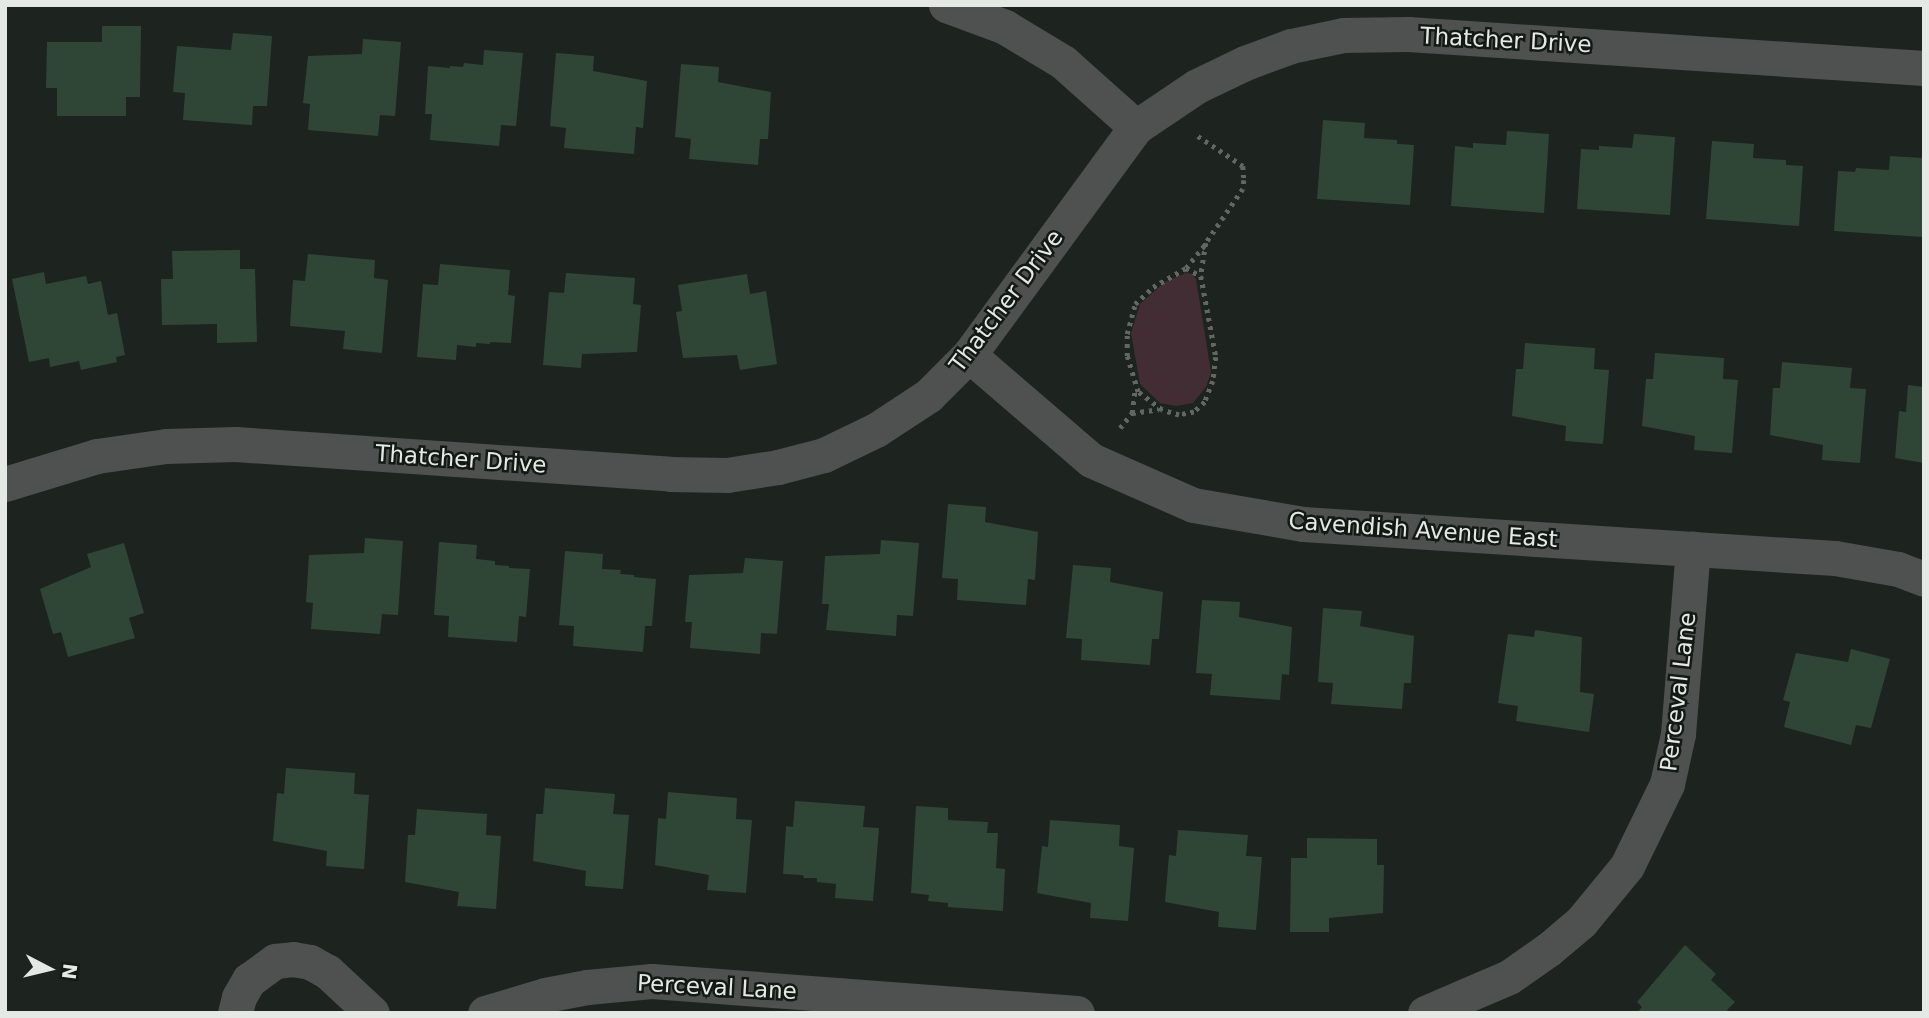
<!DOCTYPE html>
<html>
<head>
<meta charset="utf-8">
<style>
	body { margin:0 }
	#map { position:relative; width:1929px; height:1018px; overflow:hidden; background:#1d231e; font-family:"DejaVu Sans",sans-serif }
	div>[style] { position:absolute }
	.green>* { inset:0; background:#432d34 }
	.building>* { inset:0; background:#2f4637 }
	.path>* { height:4.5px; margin-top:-2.25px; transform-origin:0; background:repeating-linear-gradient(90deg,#616762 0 3.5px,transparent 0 8.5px) }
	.street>* { height:35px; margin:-17.5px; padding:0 17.5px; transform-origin:17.5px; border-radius:17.5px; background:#4e514f }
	span { translate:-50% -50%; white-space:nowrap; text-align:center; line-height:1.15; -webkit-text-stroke:5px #131915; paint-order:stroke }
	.street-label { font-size:23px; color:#e5e9e6 }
	.frame { position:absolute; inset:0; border:7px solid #e5e9e6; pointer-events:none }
	.north { position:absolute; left:14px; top:934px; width:70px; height:70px; -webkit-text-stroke:5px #131915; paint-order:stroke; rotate:97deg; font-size:19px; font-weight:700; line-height:28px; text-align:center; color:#e5e9e6 }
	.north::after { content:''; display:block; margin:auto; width:24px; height:32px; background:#e5e9e6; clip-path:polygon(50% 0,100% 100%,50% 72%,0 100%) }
</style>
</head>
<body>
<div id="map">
	<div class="green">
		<i style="clip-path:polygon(1186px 273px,1192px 274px,1196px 279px,1211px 372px,1206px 387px,1193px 403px,1176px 406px,1160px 403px,1140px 384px,1131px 333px,1140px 304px,1165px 282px)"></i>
	</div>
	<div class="building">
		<i style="clip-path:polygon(102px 26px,141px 26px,140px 97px,126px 97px,126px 116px,57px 116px,57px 88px,46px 88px,47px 42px,102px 42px)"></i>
		<i style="clip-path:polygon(233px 33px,272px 36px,267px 106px,253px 106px,252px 125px,183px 120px,185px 93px,173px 92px,177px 46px,231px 50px)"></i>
		<i style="clip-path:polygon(363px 39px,401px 42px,395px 116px,380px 115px,378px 136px,308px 130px,310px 104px,303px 103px,308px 56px,362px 54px)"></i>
		<i style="clip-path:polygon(484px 50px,523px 53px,516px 126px,501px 125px,499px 146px,430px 140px,432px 114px,425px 114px,428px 66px,450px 68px,450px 66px,463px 67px,464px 63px,483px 65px)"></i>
		<i style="clip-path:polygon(556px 53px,594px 56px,593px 71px,647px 81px,643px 128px,636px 127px,634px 154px,564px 148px,566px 128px,550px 126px)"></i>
		<i style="clip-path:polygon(681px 64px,719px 67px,718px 82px,771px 92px,768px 139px,760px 139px,758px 165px,689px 159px,691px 139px,675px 137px)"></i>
		<i style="clip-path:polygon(1323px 120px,1365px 123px,1364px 138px,1397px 140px,1397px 144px,1414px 145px,1410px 205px,1317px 199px)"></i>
		<i style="clip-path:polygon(1507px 131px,1549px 134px,1544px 213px,1451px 206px,1455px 146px,1473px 148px,1473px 143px,1506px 145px)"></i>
		<i style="clip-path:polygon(1634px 134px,1675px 137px,1670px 215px,1577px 209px,1581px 149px,1599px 150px,1599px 146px,1632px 148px)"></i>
		<i style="clip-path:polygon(1712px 141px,1754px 144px,1753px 158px,1786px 160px,1786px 165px,1803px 166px,1799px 226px,1706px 219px)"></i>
		<i style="clip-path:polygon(1890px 156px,1924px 158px,1924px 237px,1834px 231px,1838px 171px,1855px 172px,1856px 168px,1889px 170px)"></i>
		<i style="clip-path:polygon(240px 250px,240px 269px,255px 269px,257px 342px,217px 343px,217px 324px,162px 325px,161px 279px,173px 279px,172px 251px)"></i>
		<i style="clip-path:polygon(308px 254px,375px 260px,374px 278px,388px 280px,382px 353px,343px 349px,345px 331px,290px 326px,293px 280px,305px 281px)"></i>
		<i style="clip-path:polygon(440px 264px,510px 270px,508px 295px,515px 296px,511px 343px,490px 342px,490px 344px,476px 343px,476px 347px,457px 345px,456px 360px,417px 357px,423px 284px,438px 285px)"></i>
		<i style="clip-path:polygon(44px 272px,46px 284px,86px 276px,88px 284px,101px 281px,108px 315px,117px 313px,125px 355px,116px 357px,117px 362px,81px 370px,79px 361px,50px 367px,49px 358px,29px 362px,12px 279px)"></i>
		<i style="clip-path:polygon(566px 273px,635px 278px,633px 304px,641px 305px,637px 352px,582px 354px,581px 368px,543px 365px,549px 292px,564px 293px)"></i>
		<i style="clip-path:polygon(747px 274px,750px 294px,766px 291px,777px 364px,740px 370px,737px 355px,683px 358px,676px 312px,682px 311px,678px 285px)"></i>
		<i style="clip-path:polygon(1525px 343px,1595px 348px,1594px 369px,1609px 370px,1603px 444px,1565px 441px,1566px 426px,1512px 416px,1516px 369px,1523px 369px)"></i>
		<i style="clip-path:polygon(1655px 353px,1724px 358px,1723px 379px,1738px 380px,1732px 453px,1694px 450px,1695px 436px,1642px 426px,1646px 379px,1653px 379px)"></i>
		<i style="clip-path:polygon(1782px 362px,1852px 368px,1850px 388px,1866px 389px,1860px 463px,1822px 460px,1823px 445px,1770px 435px,1773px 388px,1780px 388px)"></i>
		<i style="clip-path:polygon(1908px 385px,1924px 387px,1924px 463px,1895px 458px,1899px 411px,1906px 412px)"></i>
		<i style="clip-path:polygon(948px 504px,986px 507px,985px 522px,1038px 532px,1035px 580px,1028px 579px,1026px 605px,957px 600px,958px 579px,942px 578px)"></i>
		<i style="clip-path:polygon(365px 538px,403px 541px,398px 615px,382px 614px,380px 634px,311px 629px,313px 603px,306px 602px,309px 555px,364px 553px)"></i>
		<i style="clip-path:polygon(881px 540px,919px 543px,913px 616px,897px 615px,896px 636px,826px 630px,829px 604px,822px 604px,825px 556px,880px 554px)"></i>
		<i style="clip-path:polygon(439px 542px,477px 545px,476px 559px,495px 561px,495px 565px,509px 566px,509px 568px,530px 569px,526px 617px,519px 616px,517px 642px,448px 637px,449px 616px,434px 615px)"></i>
		<i style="clip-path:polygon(124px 543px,144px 613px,129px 618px,135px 638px,68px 657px,61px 632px,53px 634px,40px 589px,91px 567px,87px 554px)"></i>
		<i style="clip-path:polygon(565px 551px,603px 554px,602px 569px,621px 570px,620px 574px,634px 575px,634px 577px,656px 579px,652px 626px,645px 626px,643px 652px,573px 646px,574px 626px,559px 625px)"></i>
		<i style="clip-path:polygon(745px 558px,783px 561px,777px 634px,761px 633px,760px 654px,690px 648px,692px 622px,685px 622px,689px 575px,743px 573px)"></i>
		<i style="clip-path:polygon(1073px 565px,1111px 568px,1110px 582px,1163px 592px,1159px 639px,1152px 639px,1150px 665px,1081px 660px,1082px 639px,1066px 638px)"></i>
		<i style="clip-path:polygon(1202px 600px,1240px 602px,1239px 617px,1292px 627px,1289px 675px,1282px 674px,1280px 700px,1210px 695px,1212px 674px,1196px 673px)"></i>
		<i style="clip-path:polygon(1323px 608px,1362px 611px,1360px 626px,1414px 636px,1411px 683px,1404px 683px,1402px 709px,1331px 704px,1333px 683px,1318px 682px)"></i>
		<i style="clip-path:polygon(1535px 630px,1582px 637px,1580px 692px,1594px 694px,1589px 732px,1516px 721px,1518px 706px,1498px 703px,1508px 634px,1534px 637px)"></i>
		<i style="clip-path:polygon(1851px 649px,1890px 659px,1871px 728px,1856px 725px,1851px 745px,1784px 727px,1790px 702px,1783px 700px,1796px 653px,1848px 662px)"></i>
		<i style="clip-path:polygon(286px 768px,355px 773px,354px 794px,369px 795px,364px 869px,326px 866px,327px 851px,273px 841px,277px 793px,284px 794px)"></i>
		<i style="clip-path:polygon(545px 788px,615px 794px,613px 814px,629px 815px,623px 889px,585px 886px,586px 871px,533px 861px,536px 814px,543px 814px)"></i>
		<i style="clip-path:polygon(668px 792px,737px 798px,736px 819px,752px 820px,746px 893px,707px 890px,709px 875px,655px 865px,658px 818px,666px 819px)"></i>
		<i style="clip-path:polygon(795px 801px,865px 806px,863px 827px,879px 828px,873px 901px,835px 898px,836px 884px,817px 882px,817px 878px,804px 878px,803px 875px,783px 874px,786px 826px,793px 827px)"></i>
		<i style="clip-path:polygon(916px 806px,948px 808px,948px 820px,988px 822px,987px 833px,998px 833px,996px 868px,1005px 869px,1003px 911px,948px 907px,948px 903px,928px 901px,929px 895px,911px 893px)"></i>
		<i style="clip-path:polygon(417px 809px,487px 814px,486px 835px,501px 836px,496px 909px,457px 906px,459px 892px,405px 882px,408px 835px,415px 835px)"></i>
		<i style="clip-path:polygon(1050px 820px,1120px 825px,1119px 846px,1134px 848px,1128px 921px,1090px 918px,1091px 903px,1037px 893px,1042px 846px,1048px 847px)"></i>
		<i style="clip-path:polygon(1178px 830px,1248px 835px,1246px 856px,1262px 857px,1256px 930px,1218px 927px,1219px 912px,1165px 902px,1169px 855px,1176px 856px)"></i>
		<i style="clip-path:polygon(1307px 838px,1377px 839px,1377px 865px,1384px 865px,1383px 913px,1329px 918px,1329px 932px,1290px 932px,1291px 858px,1307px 858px)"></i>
		<i style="clip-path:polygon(1685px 945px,1716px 974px,1711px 980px,1735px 1002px,1727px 1010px,1729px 1013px,1637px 1013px,1642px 1007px,1637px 1002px)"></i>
	</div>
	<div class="path">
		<i style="left:1198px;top:136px;width:54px;rotate:33.7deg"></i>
		<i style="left:1243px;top:166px;width:14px;rotate:86deg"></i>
		<i style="left:1244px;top:180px;width:9px;rotate:96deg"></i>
		<i style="left:1243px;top:189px;width:65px;rotate:124.4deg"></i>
		<i style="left:1206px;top:243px;width:33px;rotate:99deg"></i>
		<i style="left:1201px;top:276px;width:82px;rotate:79.5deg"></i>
		<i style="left:1216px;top:357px;width:24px;rotate:97deg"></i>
		<i style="left:1213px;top:381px;width:22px;rotate:111deg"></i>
		<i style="left:1205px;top:402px;width:15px;rotate:138deg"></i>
		<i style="left:1194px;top:412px;width:15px;rotate:169deg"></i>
		<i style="left:1179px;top:415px;width:18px;rotate:-164deg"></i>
		<i style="left:1162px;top:410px;width:30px;rotate:-143deg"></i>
		<i style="left:1138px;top:392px;width:38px;rotate:-107deg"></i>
		<i style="left:1127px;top:356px;width:22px;rotate:-90deg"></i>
		<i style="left:1127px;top:334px;width:31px;rotate:-75deg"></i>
		<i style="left:1135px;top:304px;width:25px;rotate:-43deg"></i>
		<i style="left:1153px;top:287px;width:38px;rotate:-30deg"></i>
		<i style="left:1186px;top:268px;width:32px;rotate:-51deg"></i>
		<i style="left:1186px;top:268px;width:17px;rotate:28deg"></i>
		<i style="left:1132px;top:413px;width:24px;rotate:-83deg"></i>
		<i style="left:1120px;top:428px;width:19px;rotate:-51deg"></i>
		<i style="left:1132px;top:413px;width:27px;rotate:-8deg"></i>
	</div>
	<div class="street">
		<i style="left:946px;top:5px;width:63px;rotate:20.4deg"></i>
		<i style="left:1005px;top:27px;width:68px;rotate:31.1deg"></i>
		<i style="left:1063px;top:62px;width:98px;rotate:41.7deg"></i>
		<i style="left:969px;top:355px;width:161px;rotate:40.7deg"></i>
		<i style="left:1091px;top:460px;width:111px;rotate:23.8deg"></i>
		<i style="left:1193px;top:505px;width:112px;rotate:9.8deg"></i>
		<i style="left:1303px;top:524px;width:533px;rotate:3.66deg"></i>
		<i style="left:1835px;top:558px;width:64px;rotate:9.9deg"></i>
		<i style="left:1898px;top:569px;width:28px;rotate:21deg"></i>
		<i style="left:5px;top:484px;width:96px;rotate:-16.9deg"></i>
		<i style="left:97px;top:456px;width:70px;rotate:-8.2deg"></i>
		<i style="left:166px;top:446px;width:69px;rotate:-1.7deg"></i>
		<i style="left:235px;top:444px;width:436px;rotate:3.9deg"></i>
		<i style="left:670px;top:474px;width:57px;rotate:1deg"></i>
		<i style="left:727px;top:475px;width:52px;rotate:-8.9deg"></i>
		<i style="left:778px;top:467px;width:48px;rotate:-14.6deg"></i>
		<i style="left:824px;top:455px;width:58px;rotate:-25.7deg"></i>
		<i style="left:876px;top:430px;width:64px;rotate:-33.4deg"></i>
		<i style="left:929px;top:395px;width:57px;rotate:-45deg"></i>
		<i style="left:969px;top:355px;width:283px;rotate:-53.8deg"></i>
		<i style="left:1136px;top:127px;width:73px;rotate:-33.9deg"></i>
		<i style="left:1197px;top:86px;width:53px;rotate:-25.6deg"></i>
		<i style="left:1245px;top:63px;width:49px;rotate:-20.3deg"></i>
		<i style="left:1291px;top:46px;width:53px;rotate:-11.9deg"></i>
		<i style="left:1343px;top:35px;width:65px;rotate:-0.9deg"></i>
		<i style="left:1408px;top:34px;width:517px;rotate:3.77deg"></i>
		<i style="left:235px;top:1013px;width:16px;rotate:-76deg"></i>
		<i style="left:239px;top:997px;width:20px;rotate:-60deg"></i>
		<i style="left:249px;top:980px;width:32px;rotate:-36deg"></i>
		<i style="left:275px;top:961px;width:18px;rotate:-6deg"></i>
		<i style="left:293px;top:959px;width:17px;rotate:10deg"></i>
		<i style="left:310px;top:962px;width:21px;rotate:29deg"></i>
		<i style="left:328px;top:972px;width:60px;rotate:43deg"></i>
		<i style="left:485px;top:1013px;width:63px;rotate:-16.7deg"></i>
		<i style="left:545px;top:995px;width:43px;rotate:-10.8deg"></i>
		<i style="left:587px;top:987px;width:65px;rotate:-5.3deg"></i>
		<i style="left:652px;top:981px;width:426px;rotate:4.3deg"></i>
		<i style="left:1425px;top:1013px;width:91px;rotate:-23.2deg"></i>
		<i style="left:1509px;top:977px;width:49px;rotate:-35deg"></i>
		<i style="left:1549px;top:949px;width:42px;rotate:-40.2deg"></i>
		<i style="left:1581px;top:922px;width:72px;rotate:-50.6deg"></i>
		<i style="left:1627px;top:866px;width:91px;rotate:-64deg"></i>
		<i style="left:1667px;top:784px;width:51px;rotate:-77.6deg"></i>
		<i style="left:1678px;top:734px;width:186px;rotate:-85.4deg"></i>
	</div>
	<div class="street-label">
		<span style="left:1506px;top:40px;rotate:3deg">Thatcher Drive</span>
		<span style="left:1006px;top:301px;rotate:-53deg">Thatcher Drive</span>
		<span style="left:461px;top:459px;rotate:4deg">Thatcher Drive</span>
		<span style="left:1423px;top:530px;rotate:4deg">Cavendish Avenue East</span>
		<span style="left:1678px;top:692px;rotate:-83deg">Perceval Lane</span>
		<span style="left:717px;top:987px;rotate:3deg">Perceval Lane</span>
	</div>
	<div class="frame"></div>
	<div class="north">N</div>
</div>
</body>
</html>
